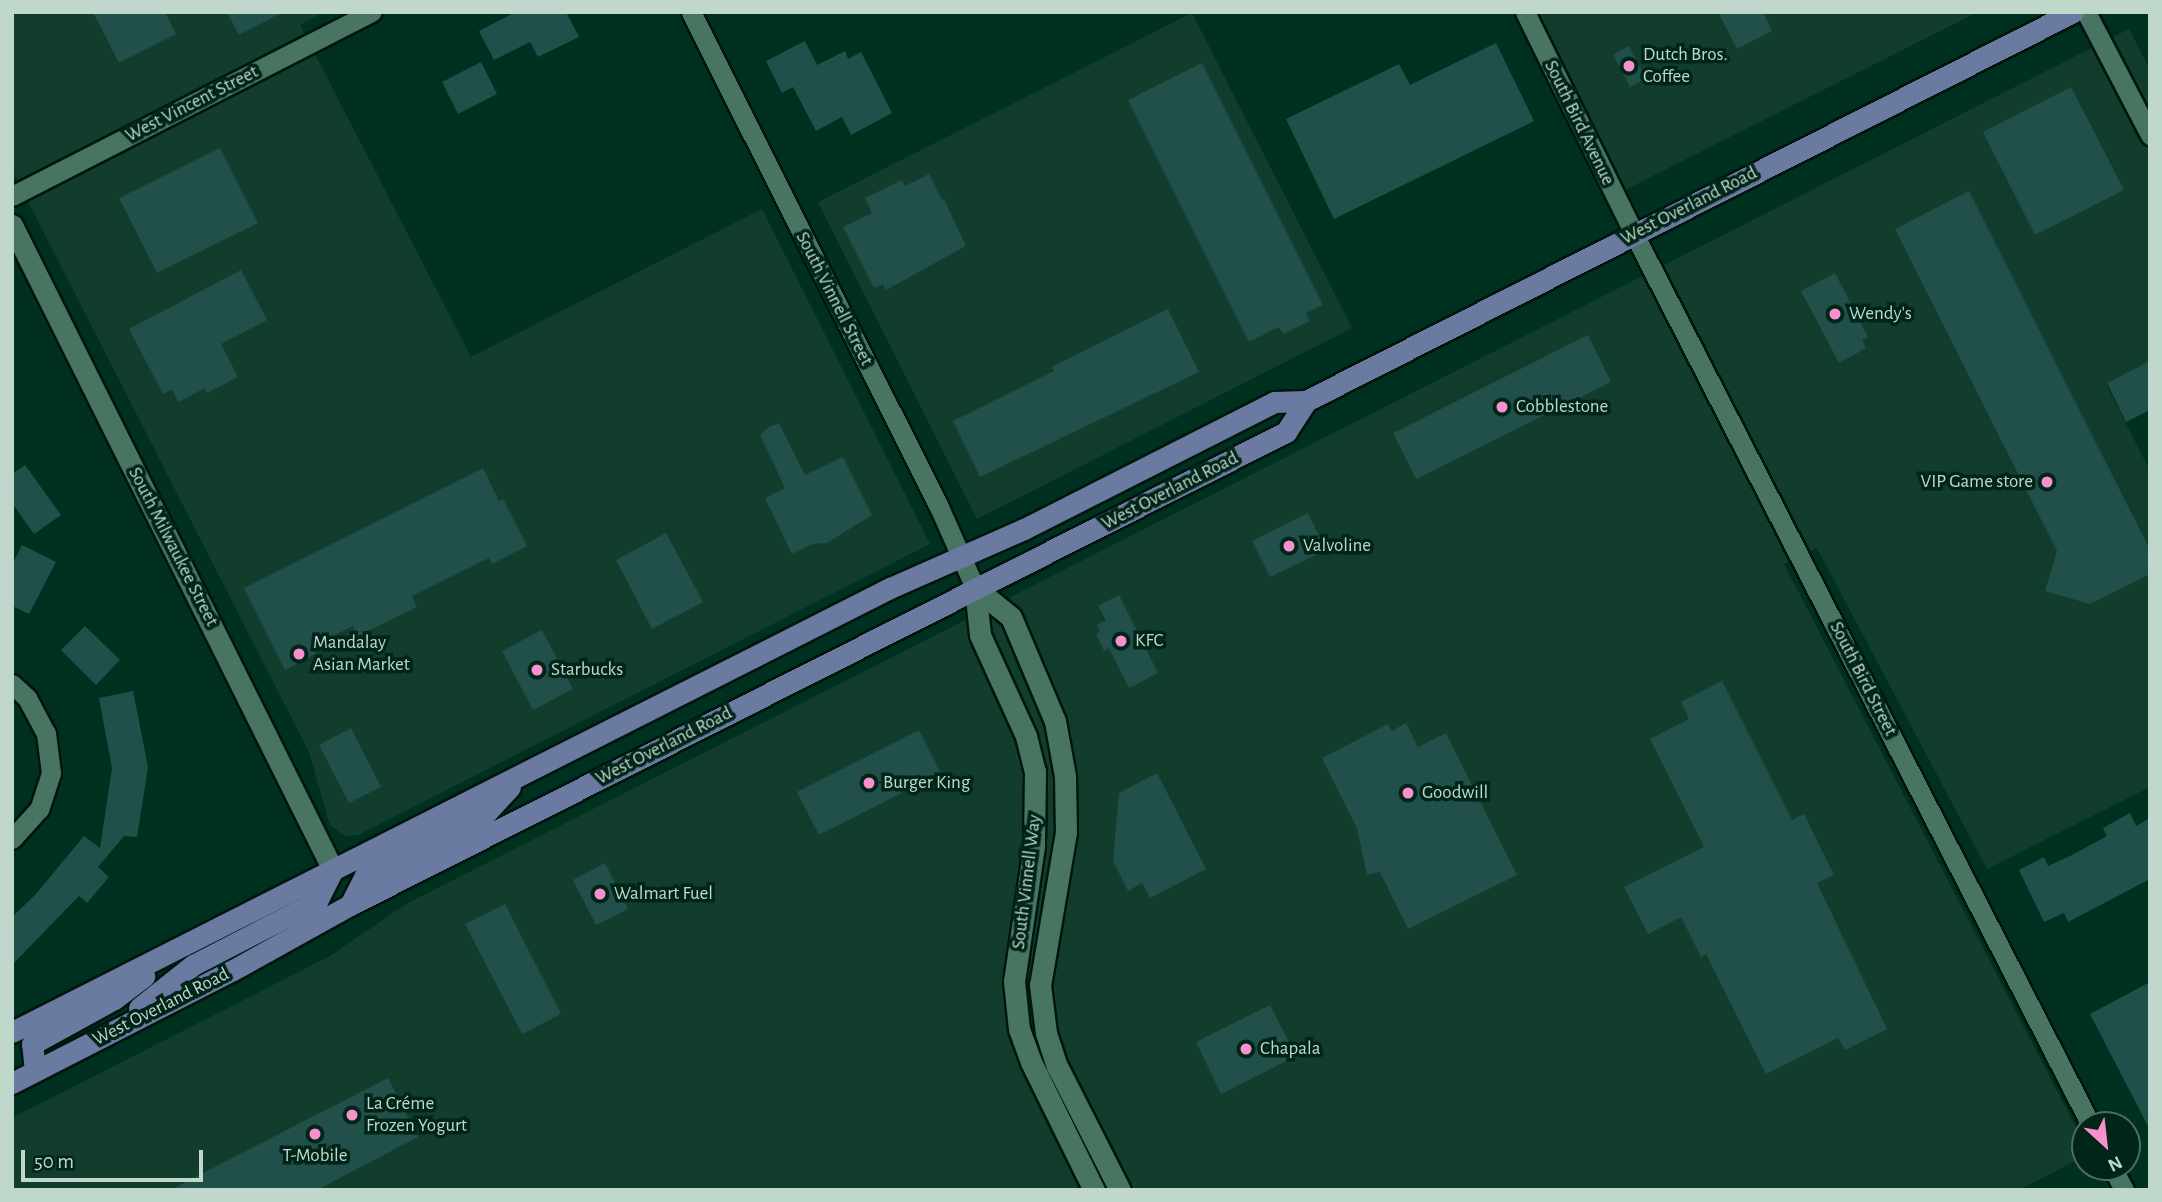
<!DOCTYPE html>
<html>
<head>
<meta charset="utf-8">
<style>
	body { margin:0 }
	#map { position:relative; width:2162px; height:1202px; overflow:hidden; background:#003120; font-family:"Alegreya Sans",sans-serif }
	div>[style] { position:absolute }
	.built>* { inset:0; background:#123d2d }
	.building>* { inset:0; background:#214f4a }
	.roads { filter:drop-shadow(2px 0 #01160d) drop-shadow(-2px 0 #01160d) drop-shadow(0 2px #01160d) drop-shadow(0 -2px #01160d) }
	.minor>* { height:19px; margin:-9.5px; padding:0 9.5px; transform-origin:9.5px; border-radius:9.5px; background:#477561 }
	.tertiary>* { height:21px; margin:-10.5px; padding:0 10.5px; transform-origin:10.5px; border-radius:10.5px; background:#477561 }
	.primary>* { height:21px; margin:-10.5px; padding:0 10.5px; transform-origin:10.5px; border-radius:10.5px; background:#6a7aa1 }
	.dots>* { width:19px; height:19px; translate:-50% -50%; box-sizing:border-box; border:4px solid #022519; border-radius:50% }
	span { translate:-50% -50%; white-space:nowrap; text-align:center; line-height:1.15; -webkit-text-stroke:7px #022519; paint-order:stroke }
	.poi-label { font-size:19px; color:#c0d8cc }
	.left { translate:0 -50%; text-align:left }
	.right { translate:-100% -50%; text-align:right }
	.street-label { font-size:19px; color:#c0d8cc }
	.frame { position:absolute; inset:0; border:14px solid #c0d8cc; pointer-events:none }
	.north { position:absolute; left:2071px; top:1111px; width:70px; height:70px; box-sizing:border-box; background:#022519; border:2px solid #4e6d61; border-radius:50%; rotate:153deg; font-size:19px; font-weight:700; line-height:28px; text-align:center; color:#c0d8cc }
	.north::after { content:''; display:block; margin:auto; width:24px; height:32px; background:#f890cd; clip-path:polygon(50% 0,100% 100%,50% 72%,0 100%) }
	.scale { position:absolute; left:21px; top:1150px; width:182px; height:32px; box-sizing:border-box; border:4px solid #c0d8cc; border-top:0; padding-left:9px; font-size:21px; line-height:24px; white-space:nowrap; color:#c0d8cc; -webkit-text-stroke:5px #022519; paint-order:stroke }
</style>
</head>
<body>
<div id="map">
	<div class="built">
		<i style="clip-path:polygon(12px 12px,324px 12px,300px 25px,471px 357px,762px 209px,930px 544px,358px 835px,345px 836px,330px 825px,309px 752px,12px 170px)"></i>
		<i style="clip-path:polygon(1512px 12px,1978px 12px,1607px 199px)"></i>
		<i style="clip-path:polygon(1192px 13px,1352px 328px,977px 519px,818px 202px)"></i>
		<i style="clip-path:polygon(2129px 29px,2150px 70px,2150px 364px,2107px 386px,2150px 471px,2150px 787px,1987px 869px,1817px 548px,1784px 564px,2085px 1145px,2085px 1156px,2019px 1190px,12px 1190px,12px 1118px,330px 956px,406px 904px)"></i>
	</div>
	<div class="building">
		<i style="clip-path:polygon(93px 12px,165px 12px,176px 34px,119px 63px)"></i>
		<i style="clip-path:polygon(227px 12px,283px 12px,239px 35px)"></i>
		<i style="clip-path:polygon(516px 12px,566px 12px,579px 37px,538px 57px,530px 42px,494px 60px,479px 31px)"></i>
		<i style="clip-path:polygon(1718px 12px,1763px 12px,1772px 31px,1737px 49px)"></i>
		<i style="clip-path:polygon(805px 41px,817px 65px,845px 51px,848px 59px,861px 52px,892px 113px,851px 135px,842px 117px,816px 131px,793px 87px,782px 93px,766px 61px)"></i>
		<i style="clip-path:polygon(1496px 43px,1534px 121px,1334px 219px,1286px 119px,1399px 64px,1410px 85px)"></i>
		<i style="clip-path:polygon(1629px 46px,1646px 78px,1630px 87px,1613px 55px)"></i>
		<i style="clip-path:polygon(481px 62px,497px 94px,458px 114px,442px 82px)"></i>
		<i style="clip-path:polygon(1202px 63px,1323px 305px,1306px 313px,1310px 321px,1283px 334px,1279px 327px,1249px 342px,1128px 100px)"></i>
		<i style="clip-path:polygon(2071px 87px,2124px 190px,2035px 235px,1983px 132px)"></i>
		<i style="clip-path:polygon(220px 148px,258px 223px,157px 273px,119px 198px)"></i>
		<i style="clip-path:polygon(929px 174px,942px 200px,944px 199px,966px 246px,886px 290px,883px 284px,874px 288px,843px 227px,872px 213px,865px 198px,902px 180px,905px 186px)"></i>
		<i style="clip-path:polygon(1969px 191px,2150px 550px,2150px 574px,2090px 604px,2045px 591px,2057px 551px,1895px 229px)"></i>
		<i style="clip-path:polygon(241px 270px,267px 320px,221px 344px,238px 377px,207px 393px,205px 388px,178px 402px,172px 389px,163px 394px,129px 329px)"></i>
		<i style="clip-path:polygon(1835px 273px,1868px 337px,1862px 340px,1866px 348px,1839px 363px,1801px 291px)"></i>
		<i style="clip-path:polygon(1168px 309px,1199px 372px,980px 477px,953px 421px,1054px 371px,1052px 367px)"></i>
		<i style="clip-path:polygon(1588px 335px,1611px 382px,1416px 479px,1393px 433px)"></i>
		<i style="clip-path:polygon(2150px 361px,2150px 410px,2126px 422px,2107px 383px)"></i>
		<i style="clip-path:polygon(779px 423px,805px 475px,843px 457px,872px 515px,827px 543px,813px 544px,792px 554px,765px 498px,785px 488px,760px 435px,769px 427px)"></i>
		<i style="clip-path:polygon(25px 465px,61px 515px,34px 534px,12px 503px,12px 474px)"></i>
		<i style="clip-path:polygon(483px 468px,499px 501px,503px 499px,527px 546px,492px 564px,489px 558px,412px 596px,417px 607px,358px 636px,353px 626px,314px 646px,317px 653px,285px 670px,244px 588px)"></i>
		<i style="clip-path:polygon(1308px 513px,1326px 550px,1270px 577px,1252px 541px)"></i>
		<i style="clip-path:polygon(666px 533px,703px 602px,652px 629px,616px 560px)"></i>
		<i style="clip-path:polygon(22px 545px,56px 562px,29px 614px,12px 606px,12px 565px)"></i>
		<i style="clip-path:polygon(1119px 595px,1158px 673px,1129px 688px,1109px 648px,1104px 651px,1096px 634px,1100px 632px,1097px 625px,1106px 620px,1098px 606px)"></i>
		<i style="clip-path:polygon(85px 626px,120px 660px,96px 685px,61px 650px)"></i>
		<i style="clip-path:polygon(542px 630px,573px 689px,533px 710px,502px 651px)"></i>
		<i style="clip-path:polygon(1722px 681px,1792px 820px,1804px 814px,1834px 875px,1817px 883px,1887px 1029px,1845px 1050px,1838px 1038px,1766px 1074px,1706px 954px,1701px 957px,1681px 917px,1648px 934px,1624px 887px,1704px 847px,1650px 739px,1689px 719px,1681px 702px)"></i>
		<i style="clip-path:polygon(133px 691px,148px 767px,137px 837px,124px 836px,98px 867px,109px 877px,87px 903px,79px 896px,12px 965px,12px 917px,36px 894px,84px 836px,100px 848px,112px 768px,99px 698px)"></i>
		<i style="clip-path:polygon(1406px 723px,1418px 747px,1446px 733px,1517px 875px,1408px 929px,1380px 872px,1367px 875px,1357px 828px,1322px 758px,1388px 724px,1392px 731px)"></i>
		<i style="clip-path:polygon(351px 728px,381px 787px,349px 803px,319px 745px)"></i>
		<i style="clip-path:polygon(919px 730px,941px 773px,819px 835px,797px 792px)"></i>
		<i style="clip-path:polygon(1157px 773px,1206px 869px,1150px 898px,1142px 883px,1128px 891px,1113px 861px,1119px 793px)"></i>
		<i style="clip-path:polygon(2130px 813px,2136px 826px,2150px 818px,2150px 879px,2068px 922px,2064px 913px,2044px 922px,2019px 870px,2044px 857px,2048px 866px,2070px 856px,2107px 836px,2103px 828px)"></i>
		<i style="clip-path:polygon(605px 863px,628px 909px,596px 925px,573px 880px)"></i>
		<i style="clip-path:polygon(505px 904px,561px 1014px,522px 1034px,465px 924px)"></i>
		<i style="clip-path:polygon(2150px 982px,2150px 1130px,2090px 1014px)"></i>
		<i style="clip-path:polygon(1270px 1005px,1296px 1056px,1221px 1094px,1196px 1042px)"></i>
		<i style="clip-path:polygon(388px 1078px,418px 1137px,317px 1190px,170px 1190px)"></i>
	</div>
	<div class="roads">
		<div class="minor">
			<i style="left:691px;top:12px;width:554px;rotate:63.39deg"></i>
			<i style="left:939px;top:507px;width:89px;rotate:66deg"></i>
			<i style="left:1525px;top:12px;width:247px;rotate:63.8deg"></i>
			<i style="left:1634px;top:234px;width:1001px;rotate:62.85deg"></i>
			<i style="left:2086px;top:12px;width:139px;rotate:62.5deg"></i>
			<i style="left:12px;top:196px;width:404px;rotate:-27.1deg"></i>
			<i style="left:12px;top:684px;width:21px;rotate:43deg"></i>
			<i style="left:27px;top:698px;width:40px;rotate:62deg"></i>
			<i style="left:46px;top:733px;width:40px;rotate:82.9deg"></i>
			<i style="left:51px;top:773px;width:38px;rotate:108deg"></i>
			<i style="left:39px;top:809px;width:40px;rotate:132deg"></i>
			<i style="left:2112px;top:1167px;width:26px;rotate:62deg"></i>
		</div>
		<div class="tertiary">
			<i style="left:12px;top:225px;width:720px;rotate:63.54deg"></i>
			<i style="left:975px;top:588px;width:46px;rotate:38.9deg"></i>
			<i style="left:1011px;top:617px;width:113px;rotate:67.1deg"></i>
			<i style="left:1055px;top:721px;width:56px;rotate:79.7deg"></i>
			<i style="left:1065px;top:776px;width:56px;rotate:89deg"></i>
			<i style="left:1066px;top:832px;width:155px;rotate:99.6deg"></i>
			<i style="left:1040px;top:985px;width:48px;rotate:82.9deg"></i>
			<i style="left:1046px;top:1033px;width:35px;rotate:72deg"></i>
			<i style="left:1057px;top:1066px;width:139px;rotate:63.1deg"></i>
			<i style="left:975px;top:588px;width:47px;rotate:83.9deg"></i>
			<i style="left:980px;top:635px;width:111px;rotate:65.5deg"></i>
			<i style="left:1026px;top:736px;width:36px;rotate:76deg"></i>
			<i style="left:1035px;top:771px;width:75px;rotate:90.8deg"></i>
			<i style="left:1034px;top:846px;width:136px;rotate:98.4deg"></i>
			<i style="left:1014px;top:981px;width:48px;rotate:84.1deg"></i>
			<i style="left:1019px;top:1029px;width:35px;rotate:70deg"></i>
			<i style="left:1031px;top:1062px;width:143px;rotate:63.8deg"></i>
		</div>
		<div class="primary">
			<i style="left:350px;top:905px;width:34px;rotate:-63deg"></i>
			<i style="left:365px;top:875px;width:133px;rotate:-26.8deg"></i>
			<i style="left:484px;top:815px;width:38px;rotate:-47deg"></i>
			<i style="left:139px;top:1008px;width:69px;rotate:-38.5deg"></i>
			<i style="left:193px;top:965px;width:140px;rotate:-27.3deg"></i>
			<i style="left:317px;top:901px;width:35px;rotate:-63deg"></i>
			<i style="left:12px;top:1032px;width:984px;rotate:-26.83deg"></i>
			<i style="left:890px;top:588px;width:146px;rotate:-23.8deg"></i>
			<i style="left:1024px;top:529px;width:280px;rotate:-26.9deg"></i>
			<i style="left:1274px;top:402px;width:32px;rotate:-2deg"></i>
			<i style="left:1306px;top:401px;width:860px;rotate:-26.89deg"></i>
			<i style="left:35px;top:1071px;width:27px;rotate:-96deg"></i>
			<i style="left:32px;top:1044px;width:94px;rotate:-28.8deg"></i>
			<i style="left:114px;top:999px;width:38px;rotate:-37deg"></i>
			<i style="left:12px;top:1083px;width:248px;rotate:-27.1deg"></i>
			<i style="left:233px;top:970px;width:134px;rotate:-29.1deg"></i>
			<i style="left:350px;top:905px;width:1049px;rotate:-26.81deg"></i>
			<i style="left:1286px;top:432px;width:37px;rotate:-57deg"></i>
		</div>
	</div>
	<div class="dots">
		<i style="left:1629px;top:66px;background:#f890cd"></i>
		<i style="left:1835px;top:314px;background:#f890cd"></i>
		<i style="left:1502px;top:407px;background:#f890cd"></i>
		<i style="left:2047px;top:482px;background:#f890cd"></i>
		<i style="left:1289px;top:546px;background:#f890cd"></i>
		<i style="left:1121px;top:641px;background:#f890cd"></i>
		<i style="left:299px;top:654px;background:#f890cd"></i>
		<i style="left:537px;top:670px;background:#f890cd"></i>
		<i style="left:869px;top:783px;background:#f890cd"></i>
		<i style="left:1408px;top:793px;background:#f890cd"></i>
		<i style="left:600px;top:894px;background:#f890cd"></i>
		<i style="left:1246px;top:1049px;background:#f890cd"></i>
		<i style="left:352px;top:1115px;background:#f890cd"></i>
		<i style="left:315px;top:1134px;background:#f890cd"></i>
	</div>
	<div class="poi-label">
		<span class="left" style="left:1643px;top:66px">Dutch Bros.<br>Coffee</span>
		<span class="left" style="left:1849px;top:314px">Wendy's</span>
		<span class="left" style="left:1516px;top:407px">Cobblestone</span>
		<span class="right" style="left:2033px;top:482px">VIP Game store</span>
		<span class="left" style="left:1303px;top:546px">Valvoline</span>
		<span class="left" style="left:1135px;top:641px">KFC</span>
		<span class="left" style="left:313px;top:654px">Mandalay<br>Asian Market</span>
		<span class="left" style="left:551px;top:670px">Starbucks</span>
		<span class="left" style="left:883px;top:783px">Burger King</span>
		<span class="left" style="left:1422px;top:793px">Goodwill</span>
		<span class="left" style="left:614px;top:894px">Walmart Fuel</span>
		<span class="left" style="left:1260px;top:1049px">Chapala</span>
		<span class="left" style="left:366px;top:1115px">La Créme<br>Frozen Yogurt</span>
		<span style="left:315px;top:1156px">T-Mobile</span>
	</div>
	<div class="street-label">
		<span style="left:192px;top:104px;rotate:-27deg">West Vincent Street</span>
		<span style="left:1579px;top:123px;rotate:64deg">South Bird Avenue</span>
		<span style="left:1689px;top:206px;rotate:-27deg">West Overland Road</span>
		<span style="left:834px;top:299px;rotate:63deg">South Vinnell Street</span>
		<span style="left:1170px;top:491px;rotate:-27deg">West Overland Road</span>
		<span style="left:173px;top:547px;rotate:63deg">South Milwaukee Street</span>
		<span style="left:1863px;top:679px;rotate:63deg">South Bird Street</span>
		<span style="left:664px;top:746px;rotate:-27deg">West Overland Road</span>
		<span style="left:1027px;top:882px;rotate:-83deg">South Vinnell Way</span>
		<span style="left:161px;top:1007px;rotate:-27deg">West Overland Road</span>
	</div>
	<div class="frame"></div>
	<div class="north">N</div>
	<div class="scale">50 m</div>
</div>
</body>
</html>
